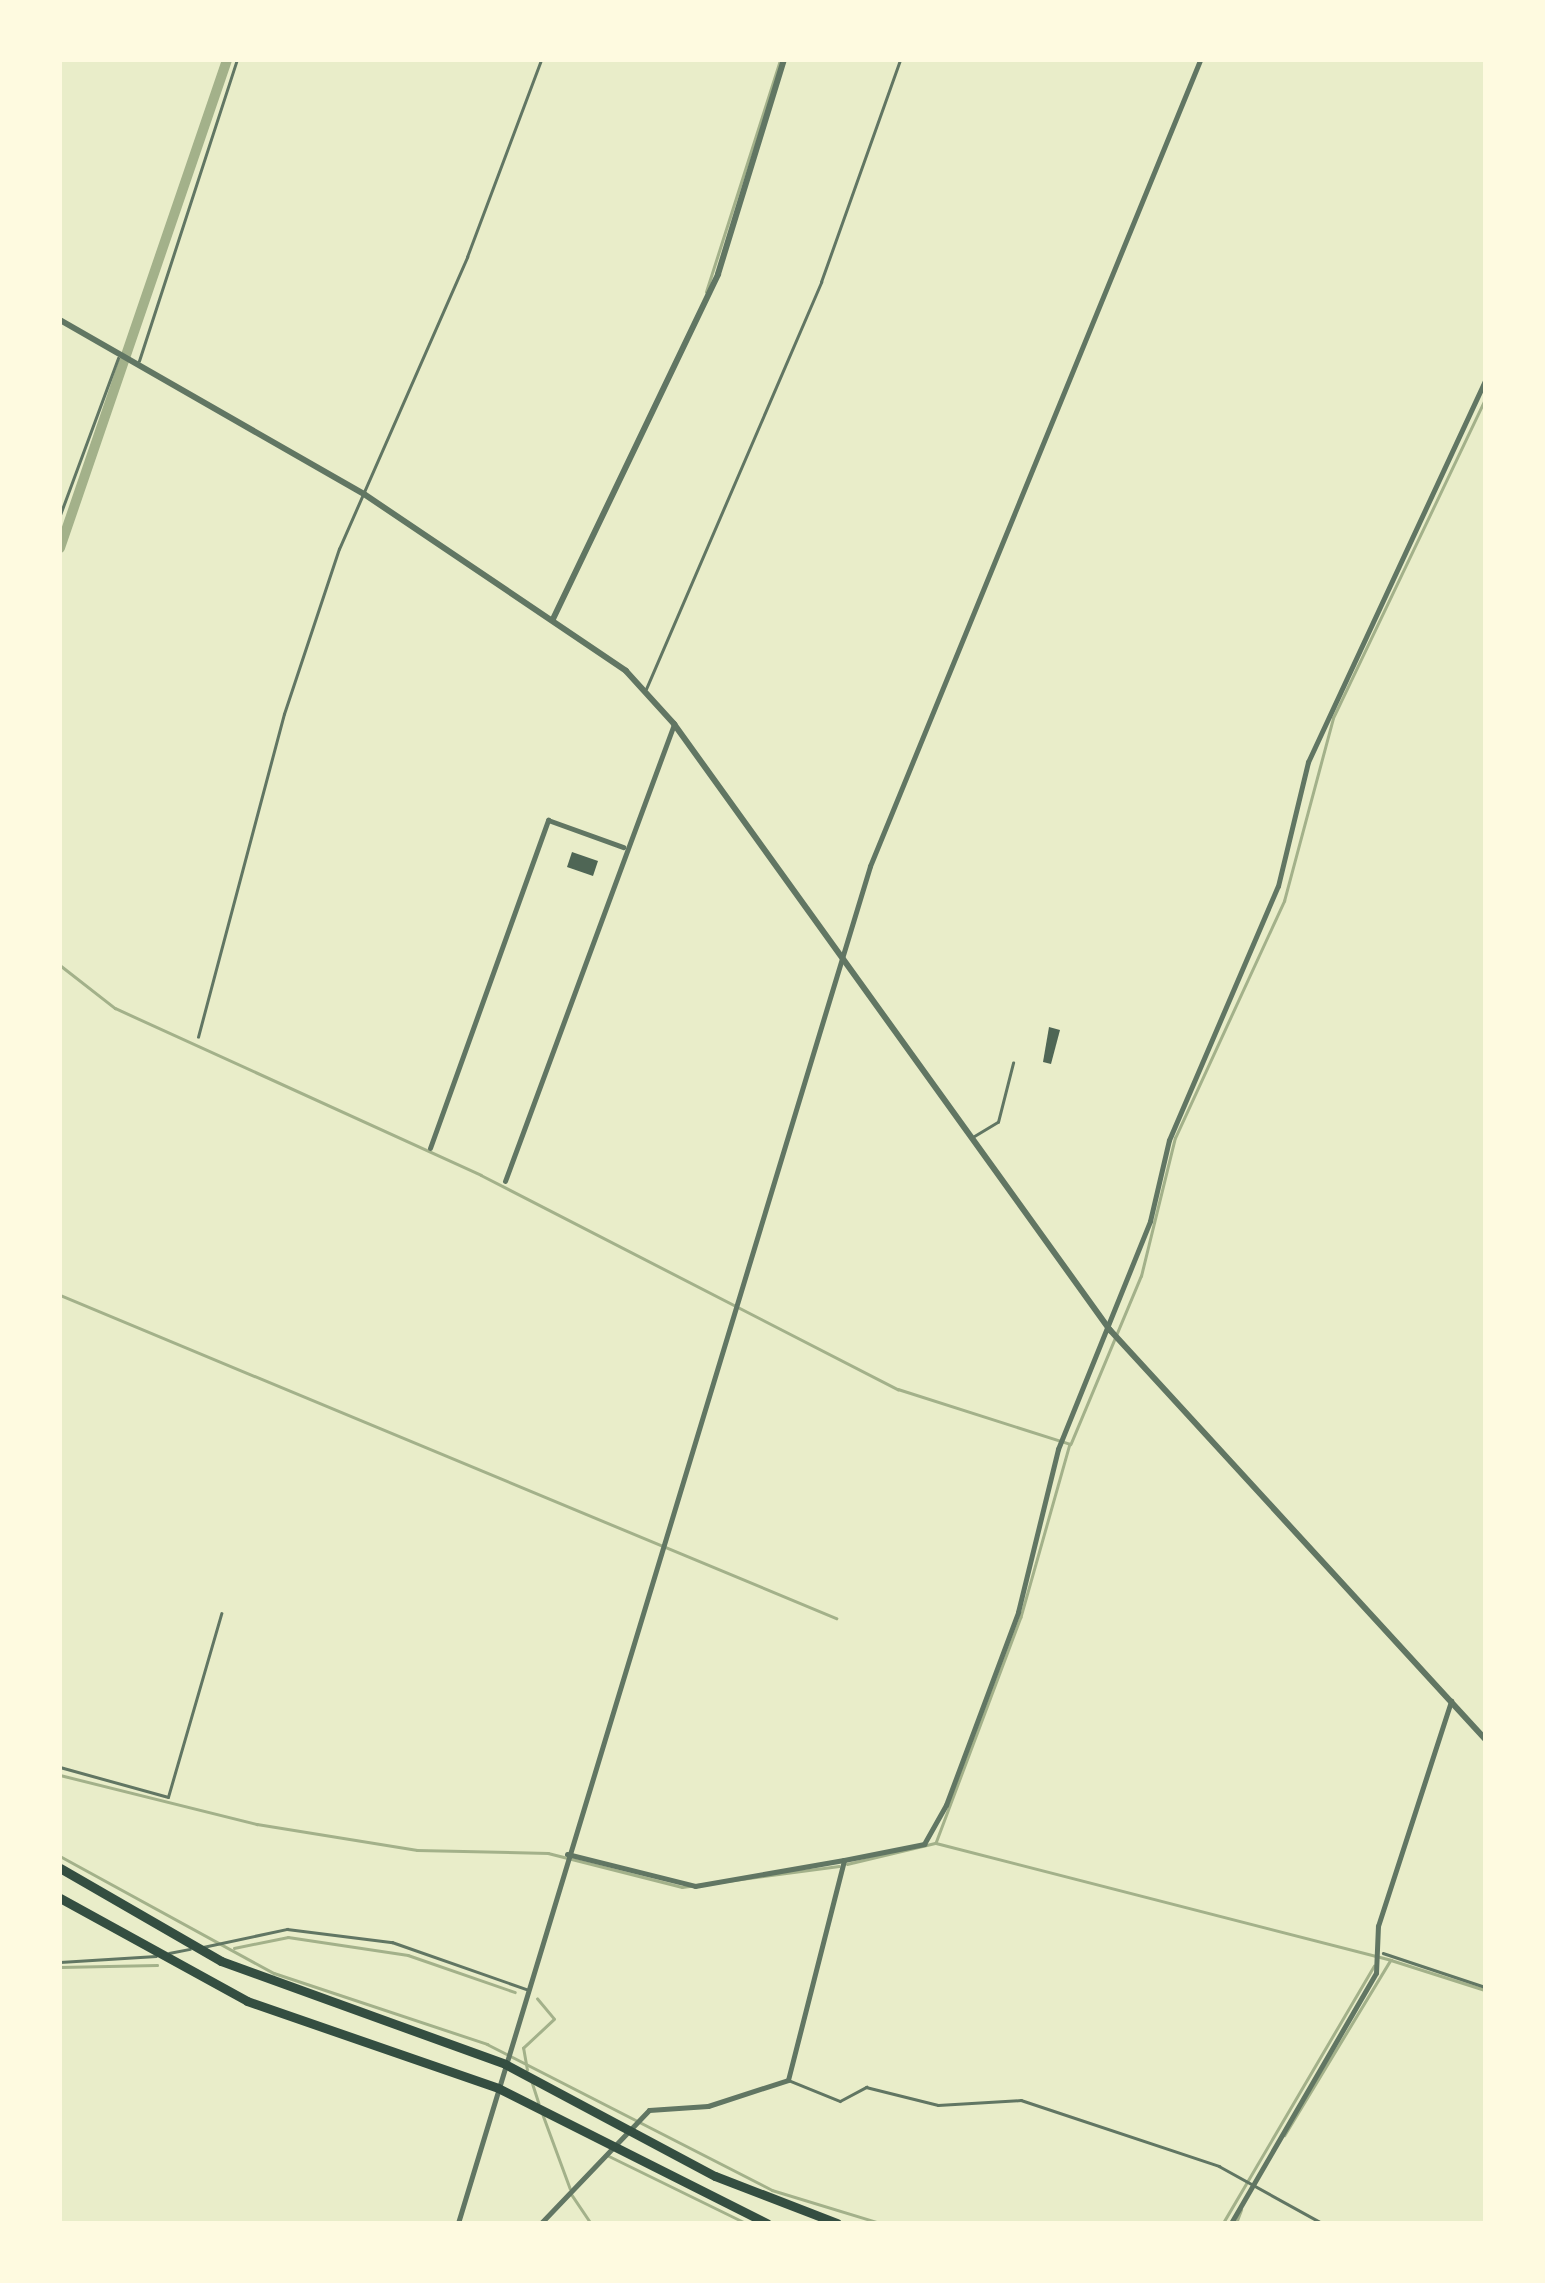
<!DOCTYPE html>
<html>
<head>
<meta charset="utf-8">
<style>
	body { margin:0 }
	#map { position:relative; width:1545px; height:2283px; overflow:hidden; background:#e9edc9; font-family:"Nunito Sans",sans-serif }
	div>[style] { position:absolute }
	.stream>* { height:2.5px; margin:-1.25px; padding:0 1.25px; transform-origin:1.25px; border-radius:1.25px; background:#a3b18a }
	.canal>* { height:10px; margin:-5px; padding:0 5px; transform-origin:5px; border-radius:5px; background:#a3b18a }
	.building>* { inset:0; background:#4f6655 }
	.service>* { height:2.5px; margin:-1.25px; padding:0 1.25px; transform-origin:1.25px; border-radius:1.25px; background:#617663 }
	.minor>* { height:5px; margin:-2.5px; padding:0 2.5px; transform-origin:2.5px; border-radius:2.5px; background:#617663 }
	.tertiary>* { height:6px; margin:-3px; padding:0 3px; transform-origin:3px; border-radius:3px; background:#617663 }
	.primary>* { height:9px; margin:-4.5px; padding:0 4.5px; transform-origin:4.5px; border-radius:4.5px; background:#344e41 }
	span { translate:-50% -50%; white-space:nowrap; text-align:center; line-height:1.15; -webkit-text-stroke:8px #fefae0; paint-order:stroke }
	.frame { position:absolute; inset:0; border:62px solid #fefae0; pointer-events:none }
</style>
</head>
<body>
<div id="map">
	<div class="stream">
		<i style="left:706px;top:292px;width:244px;rotate:-72.3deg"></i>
		<i style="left:60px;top:965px;width:70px;rotate:38deg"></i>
		<i style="left:115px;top:1008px;width:402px;rotate:24.5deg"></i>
		<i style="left:481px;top:1175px;width:469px;rotate:27.2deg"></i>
		<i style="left:898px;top:1389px;width:181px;rotate:17.7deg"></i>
		<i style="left:1070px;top:1444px;width:180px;rotate:105.8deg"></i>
		<i style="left:1021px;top:1617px;width:241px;rotate:110.6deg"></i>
		<i style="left:936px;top:1843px;width:470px;rotate:14.4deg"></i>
		<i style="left:1391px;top:1960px;width:205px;rotate:121.2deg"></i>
		<i style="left:60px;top:1295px;width:841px;rotate:22.6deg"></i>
		<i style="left:1071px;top:1443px;width:181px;rotate:-67.3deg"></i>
		<i style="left:1141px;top:1276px;width:142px;rotate:-76.2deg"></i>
		<i style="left:1175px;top:1138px;width:261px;rotate:-65.3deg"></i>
		<i style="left:1284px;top:901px;width:189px;rotate:-75deg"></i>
		<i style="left:1333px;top:718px;width:352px;rotate:-64.5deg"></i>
		<i style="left:60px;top:1775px;width:203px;rotate:14deg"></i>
		<i style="left:257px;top:1824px;width:162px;rotate:9.2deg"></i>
		<i style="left:417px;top:1850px;width:131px;rotate:1.3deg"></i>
		<i style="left:548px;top:1853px;width:138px;rotate:14.2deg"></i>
		<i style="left:682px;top:1887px;width:158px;rotate:-7.6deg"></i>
		<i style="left:60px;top:1856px;width:244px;rotate:28.7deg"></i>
		<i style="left:274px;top:1973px;width:225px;rotate:18.4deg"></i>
		<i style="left:487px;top:2044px;width:320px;rotate:27.1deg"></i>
		<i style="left:772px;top:2190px;width:113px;rotate:17deg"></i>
		<i style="left:847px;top:1864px;width:90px;rotate:-13.4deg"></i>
		<i style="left:234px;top:1948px;width:55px;rotate:-11.5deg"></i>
		<i style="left:288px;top:1937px;width:121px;rotate:8.5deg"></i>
		<i style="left:408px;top:1955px;width:113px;rotate:19.1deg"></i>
		<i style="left:1391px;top:1960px;width:99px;rotate:17.7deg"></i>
		<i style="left:60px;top:1967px;width:97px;rotate:-1.2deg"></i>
		<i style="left:527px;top:2070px;width:22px;rotate:-100deg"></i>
		<i style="left:523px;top:2048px;width:42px;rotate:-43.1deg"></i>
		<i style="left:554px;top:2019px;width:26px;rotate:-130deg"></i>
		<i style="left:532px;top:2082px;width:22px;rotate:72deg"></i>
		<i style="left:543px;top:2115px;width:78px;rotate:69.7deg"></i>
		<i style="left:609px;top:2156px;width:153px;rotate:26.1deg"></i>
		<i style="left:572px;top:2195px;width:34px;rotate:56deg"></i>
		<i style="left:1223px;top:2223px;width:298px;rotate:-59.6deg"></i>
		<i style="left:1236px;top:2223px;width:14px;rotate:-69deg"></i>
	</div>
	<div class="canal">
		<i style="left:60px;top:548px;width:516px;rotate:-71.11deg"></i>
	</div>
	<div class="building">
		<i style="clip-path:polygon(572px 852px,598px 861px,593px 876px,567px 867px)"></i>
		<i style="clip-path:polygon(1049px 1027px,1060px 1030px,1051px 1064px,1043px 1062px)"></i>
	</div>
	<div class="service">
		<i style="left:139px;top:361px;width:317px;rotate:-72deg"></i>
		<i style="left:60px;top:515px;width:167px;rotate:-69.7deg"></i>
		<i style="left:646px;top:689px;width:443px;rotate:-66.7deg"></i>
		<i style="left:821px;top:282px;width:236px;rotate:-70.4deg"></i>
		<i style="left:198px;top:1037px;width:334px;rotate:-75.1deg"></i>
		<i style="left:284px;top:714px;width:174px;rotate:-71.6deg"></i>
		<i style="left:339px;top:549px;width:319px;rotate:-66.3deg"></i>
		<i style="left:467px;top:257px;width:210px;rotate:-69.4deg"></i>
		<i style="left:971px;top:1138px;width:31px;rotate:-31deg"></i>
		<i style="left:998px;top:1122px;width:61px;rotate:-75.7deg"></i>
		<i style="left:60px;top:1767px;width:112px;rotate:15.5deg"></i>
		<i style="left:168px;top:1797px;width:191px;rotate:-73.8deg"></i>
		<i style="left:203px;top:1947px;width:86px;rotate:-12.1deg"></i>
		<i style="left:287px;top:1929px;width:106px;rotate:7.1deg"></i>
		<i style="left:392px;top:1942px;width:145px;rotate:19.3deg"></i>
		<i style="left:169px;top:1953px;width:21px;rotate:-11deg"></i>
		<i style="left:1383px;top:1953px;width:108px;rotate:18.4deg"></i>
		<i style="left:60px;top:1962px;width:96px;rotate:-3.6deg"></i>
		<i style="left:788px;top:2080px;width:56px;rotate:22deg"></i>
		<i style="left:840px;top:2101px;width:30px;rotate:-28deg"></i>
		<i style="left:866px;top:2087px;width:74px;rotate:14deg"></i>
		<i style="left:938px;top:2105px;width:83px;rotate:-3.4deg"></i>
		<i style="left:1021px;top:2100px;width:209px;rotate:18.4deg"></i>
		<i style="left:1219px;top:2166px;width:118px;rotate:29deg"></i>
	</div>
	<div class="minor">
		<i style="left:430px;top:1148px;width:349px;rotate:-70.2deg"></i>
		<i style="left:548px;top:820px;width:80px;rotate:19.8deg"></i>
		<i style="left:505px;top:1181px;width:487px;rotate:-69.7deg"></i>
		<i style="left:567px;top:1854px;width:132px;rotate:14deg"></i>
		<i style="left:695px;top:1886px;width:151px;rotate:-9.9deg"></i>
		<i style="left:458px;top:2223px;width:1418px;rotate:-73.11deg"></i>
		<i style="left:870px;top:866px;width:871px;rotate:-67.73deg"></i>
		<i style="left:541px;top:2223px;width:156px;rotate:-46.3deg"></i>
		<i style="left:649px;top:2110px;width:59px;rotate:-3.9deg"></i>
		<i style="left:708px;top:2106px;width:84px;rotate:-18deg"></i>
		<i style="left:788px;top:2080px;width:227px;rotate:-75.7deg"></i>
		<i style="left:844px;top:1860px;width:82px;rotate:-11.3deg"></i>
		<i style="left:924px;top:1844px;width:45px;rotate:-60.6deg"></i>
		<i style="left:946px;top:1805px;width:206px;rotate:-69.5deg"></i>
		<i style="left:1018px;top:1612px;width:168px;rotate:-76.2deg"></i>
		<i style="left:1058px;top:1449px;width:246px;rotate:-68deg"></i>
		<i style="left:1150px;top:1221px;width:83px;rotate:-76.8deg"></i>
		<i style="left:1169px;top:1140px;width:276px;rotate:-66.8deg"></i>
		<i style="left:1278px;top:886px;width:128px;rotate:-76.4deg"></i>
		<i style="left:1308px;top:762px;width:421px;rotate:-65.1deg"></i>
		<i style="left:1231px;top:2223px;width:289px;rotate:-59.9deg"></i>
		<i style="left:1376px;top:1973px;width:47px;rotate:-87.6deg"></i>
		<i style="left:1378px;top:1926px;width:237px;rotate:-72deg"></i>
	</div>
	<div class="tertiary">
		<i style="left:60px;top:320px;width:350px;rotate:29.8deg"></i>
		<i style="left:364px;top:494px;width:316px;rotate:34deg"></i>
		<i style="left:626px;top:671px;width:72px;rotate:47.8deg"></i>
		<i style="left:674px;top:724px;width:747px;rotate:54.27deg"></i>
		<i style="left:1110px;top:1330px;width:555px;rotate:47.48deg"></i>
		<i style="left:553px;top:619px;width:382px;rotate:-64.4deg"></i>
		<i style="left:718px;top:274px;width:224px;rotate:-72.9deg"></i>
	</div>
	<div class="primary">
		<i style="left:60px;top:1868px;width:186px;rotate:30deg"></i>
		<i style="left:221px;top:1961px;width:302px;rotate:19.9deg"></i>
		<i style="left:505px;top:2064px;width:238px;rotate:28.1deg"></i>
		<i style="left:715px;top:2176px;width:131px;rotate:21.1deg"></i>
		<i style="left:60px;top:1898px;width:213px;rotate:28.8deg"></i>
		<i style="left:247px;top:2001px;width:266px;rotate:19.1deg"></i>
		<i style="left:498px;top:2088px;width:301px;rotate:26.7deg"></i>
	</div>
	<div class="frame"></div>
</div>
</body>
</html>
